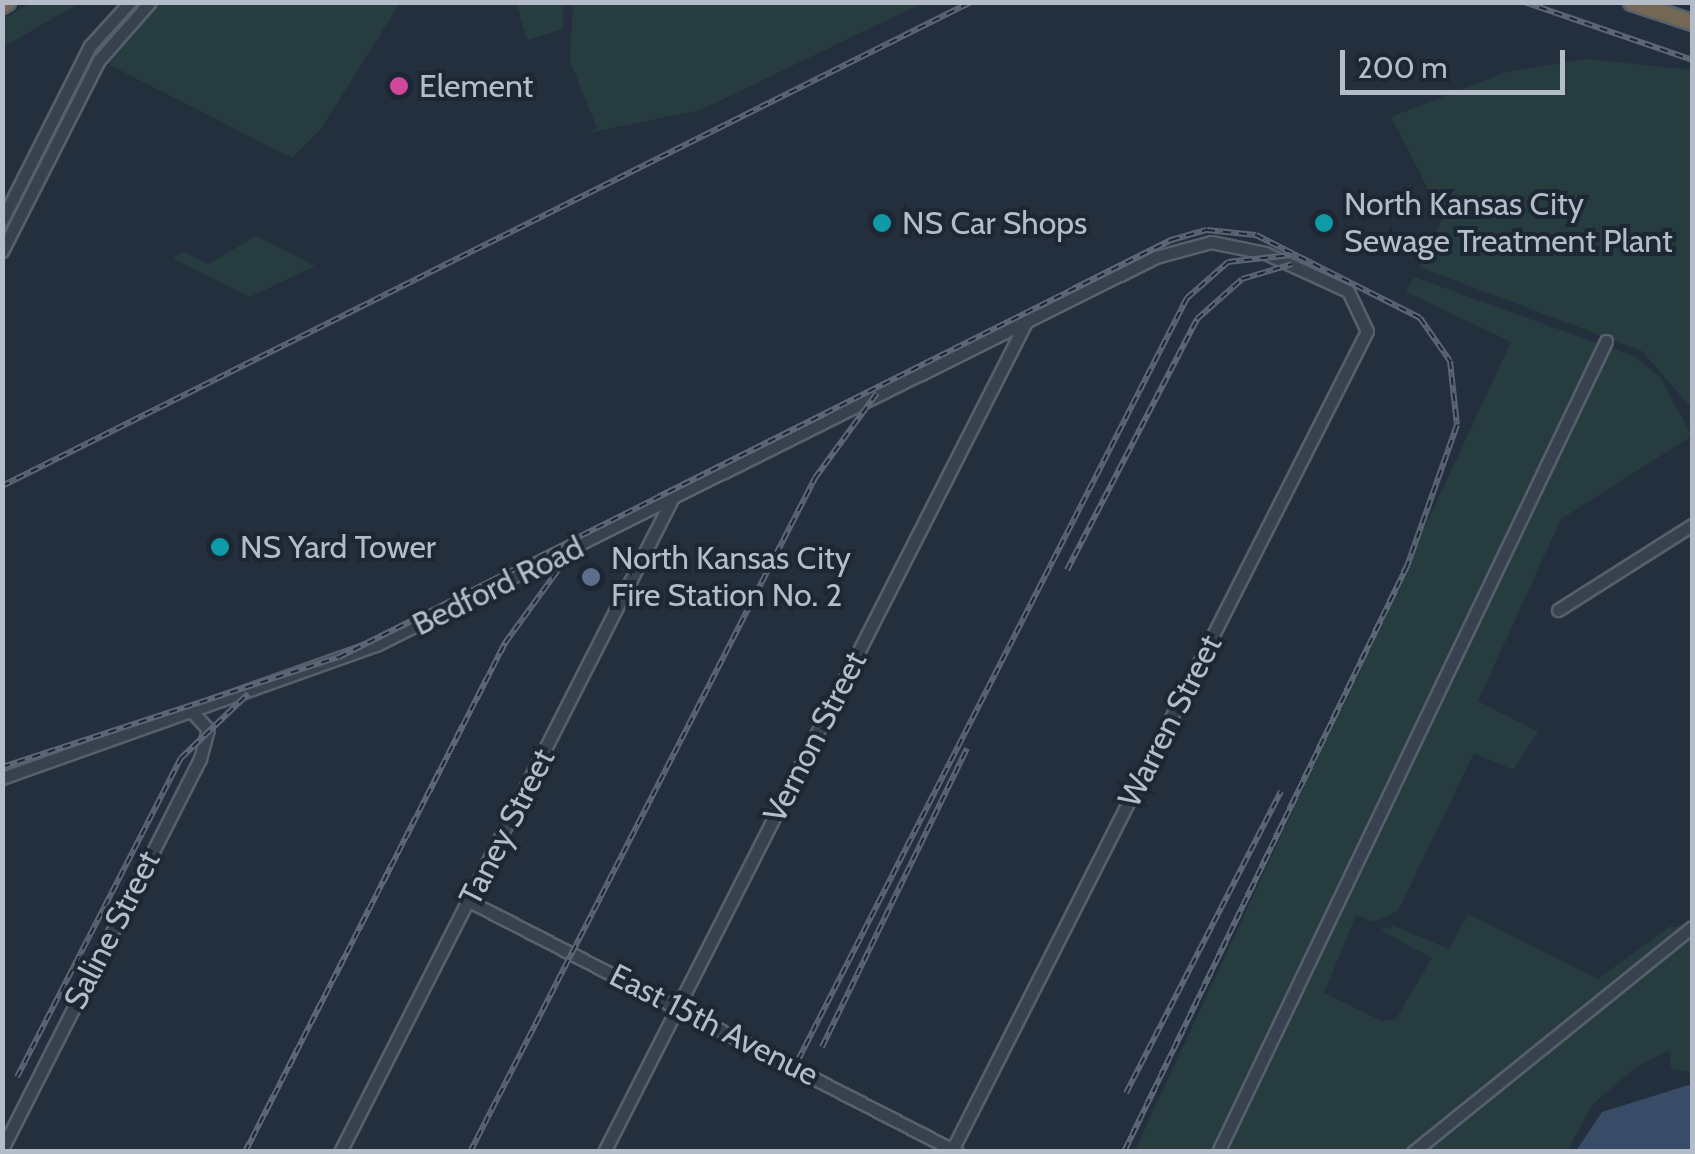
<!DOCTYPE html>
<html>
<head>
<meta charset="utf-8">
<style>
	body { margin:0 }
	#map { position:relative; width:1695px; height:1154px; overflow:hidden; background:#242f3e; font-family:Cabin,sans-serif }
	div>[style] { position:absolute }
	.green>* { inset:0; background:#263c3f }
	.water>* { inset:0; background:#394c67 }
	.roads { filter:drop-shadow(2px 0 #565f6c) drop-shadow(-2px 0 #565f6c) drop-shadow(0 2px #565f6c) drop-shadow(0 -2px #565f6c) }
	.minor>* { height:11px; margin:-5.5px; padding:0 5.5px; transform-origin:5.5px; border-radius:5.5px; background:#38414e }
	.highway>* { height:15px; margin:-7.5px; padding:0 7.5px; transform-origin:7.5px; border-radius:7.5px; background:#746855 }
	.rail>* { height:6px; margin-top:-3px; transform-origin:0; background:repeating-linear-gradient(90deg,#1d2633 0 8px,#5a6575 0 16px); box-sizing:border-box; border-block:2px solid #5a6575 }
	.dots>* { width:28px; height:28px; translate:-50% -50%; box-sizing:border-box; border:5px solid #1d2633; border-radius:50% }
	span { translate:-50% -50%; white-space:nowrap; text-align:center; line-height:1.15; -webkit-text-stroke:8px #1d2633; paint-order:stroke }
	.poi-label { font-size:32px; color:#b4bcc9 }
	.left { translate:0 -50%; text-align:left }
	.street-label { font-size:32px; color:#b4bcc9 }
	.frame { position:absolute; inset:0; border:5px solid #b4bcc9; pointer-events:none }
	.scale { position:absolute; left:1340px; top:50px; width:225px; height:45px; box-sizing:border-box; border:5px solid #b4bcc9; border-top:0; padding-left:12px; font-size:30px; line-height:35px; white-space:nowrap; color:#b4bcc9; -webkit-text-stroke:8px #1d2633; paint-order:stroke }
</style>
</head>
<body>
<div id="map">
	<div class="green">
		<i style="clip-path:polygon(31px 3px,80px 3px,3px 47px,3px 19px)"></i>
		<i style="clip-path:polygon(157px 3px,400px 3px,321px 129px,292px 158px,102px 61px)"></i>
		<i style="clip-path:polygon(516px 3px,563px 3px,563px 29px,527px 40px)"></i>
		<i style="clip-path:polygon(573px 3px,573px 2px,922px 3px,701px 110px,587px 133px,597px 128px,570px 61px)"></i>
		<i style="clip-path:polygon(1586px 59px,1692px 70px,1692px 409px,1642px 351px,1419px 267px,1443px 218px,1391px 117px,1506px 72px)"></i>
		<i style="clip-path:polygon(256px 236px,315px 266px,250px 297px,173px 258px,183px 252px,209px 264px)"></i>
		<i style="clip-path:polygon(1414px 277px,1633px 356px,1660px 377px,1692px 436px,1561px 519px,1478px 701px,1538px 732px,1513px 770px,1474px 753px,1398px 911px,1373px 922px,1356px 915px,1324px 993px,1382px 1021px,1396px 1019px,1432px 958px,1380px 930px,1394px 926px,1449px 949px,1468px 914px,1598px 979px,1669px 927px,1692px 926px,1692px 1072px,1671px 1069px,1670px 1050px,1636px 1067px,1593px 1104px,1567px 1151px,1134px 1152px,1511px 342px,1406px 292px)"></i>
	</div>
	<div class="water">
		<i style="clip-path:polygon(1692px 1084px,1692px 1151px,1576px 1151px,1602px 1112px)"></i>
	</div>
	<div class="roads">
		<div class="minor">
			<i style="left:2px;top:220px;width:195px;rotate:-63.2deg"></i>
			<i style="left:90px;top:46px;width:59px;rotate:-47.7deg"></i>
			<i style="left:2px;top:251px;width:214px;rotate:-63.1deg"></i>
			<i style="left:99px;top:60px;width:77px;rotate:-48.7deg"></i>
			<i style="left:1558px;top:610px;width:159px;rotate:-32.4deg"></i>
			<i style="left:2px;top:778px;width:397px;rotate:-19.6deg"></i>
			<i style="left:376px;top:645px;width:871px;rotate:-26.45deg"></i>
			<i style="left:1156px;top:257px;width:57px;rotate:-15.3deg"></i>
			<i style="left:1211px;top:242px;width:55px;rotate:11.5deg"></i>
			<i style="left:1265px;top:253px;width:91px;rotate:24.6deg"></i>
			<i style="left:1348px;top:291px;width:44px;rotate:64.6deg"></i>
			<i style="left:1367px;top:331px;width:920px;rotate:116.87deg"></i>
			<i style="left:469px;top:901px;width:549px;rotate:27.22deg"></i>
			<i style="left:2px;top:1149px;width:437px;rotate:-63.1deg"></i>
			<i style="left:200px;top:759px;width:31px;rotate:-75deg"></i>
			<i style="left:208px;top:729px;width:21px;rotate:-133deg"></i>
			<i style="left:340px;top:1152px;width:730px;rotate:-63.05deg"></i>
			<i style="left:604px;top:1152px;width:931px;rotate:-63.05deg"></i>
			<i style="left:1218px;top:1152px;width:899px;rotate:-64.43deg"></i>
			<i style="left:1413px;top:1152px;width:358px;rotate:-38.9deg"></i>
		</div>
		<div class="highway">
			<i style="left:1631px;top:2px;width:64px;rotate:18.2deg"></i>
			<i style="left:2px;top:5px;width:6px;rotate:-31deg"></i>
		</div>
	</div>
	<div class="rail">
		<i style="left:1524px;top:2px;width:178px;rotate:19deg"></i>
		<i style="left:2px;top:486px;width:1083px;rotate:-26.54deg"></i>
		<i style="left:1067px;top:570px;width:283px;rotate:-62.6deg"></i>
		<i style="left:1197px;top:319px;width:60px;rotate:-41.6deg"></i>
		<i style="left:1242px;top:279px;width:52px;rotate:-16.7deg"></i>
		<i style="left:2px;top:767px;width:354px;rotate:-18.1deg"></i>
		<i style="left:339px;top:657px;width:931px;rotate:-26.62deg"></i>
		<i style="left:1171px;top:240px;width:37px;rotate:-16deg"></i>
		<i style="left:1207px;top:230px;width:49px;rotate:5.8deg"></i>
		<i style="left:1256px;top:235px;width:184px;rotate:26.8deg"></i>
		<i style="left:1420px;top:318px;width:52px;rotate:55.1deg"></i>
		<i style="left:1450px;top:361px;width:64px;rotate:83.8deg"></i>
		<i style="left:1457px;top:425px;width:150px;rotate:109.5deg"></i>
		<i style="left:1407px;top:566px;width:651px;rotate:115.78deg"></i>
		<i style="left:822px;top:1047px;width:332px;rotate:-64.1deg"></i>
		<i style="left:798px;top:1060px;width:856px;rotate:-62.96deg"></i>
		<i style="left:1187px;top:298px;width:55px;rotate:-41.3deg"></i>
		<i style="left:1228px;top:262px;width:63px;rotate:-6.3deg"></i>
		<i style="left:17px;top:1077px;width:359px;rotate:-62.8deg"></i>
		<i style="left:181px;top:758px;width:93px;rotate:-43.7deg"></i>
		<i style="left:1126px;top:1093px;width:339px;rotate:-62.8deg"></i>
		<i style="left:245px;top:1152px;width:572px;rotate:-62.94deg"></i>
		<i style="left:505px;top:643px;width:126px;rotate:-54deg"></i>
		<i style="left:470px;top:1152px;width:757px;rotate:-62.89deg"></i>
		<i style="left:815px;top:478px;width:105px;rotate:-53.9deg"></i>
	</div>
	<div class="dots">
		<i style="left:399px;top:86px;background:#d1479c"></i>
		<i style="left:882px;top:223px;background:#0f9aa8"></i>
		<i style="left:1324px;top:223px;background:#0f9aa8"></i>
		<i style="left:220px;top:547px;background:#0f9aa8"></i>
		<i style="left:591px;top:577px;background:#5c6f8a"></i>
	</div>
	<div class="poi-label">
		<span class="left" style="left:419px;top:86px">Element</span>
		<span class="left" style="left:1344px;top:223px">North Kansas City<br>Sewage Treatment Plant</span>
		<span class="left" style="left:902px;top:223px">NS Car Shops</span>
		<span class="left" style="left:240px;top:547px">NS Yard Tower</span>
		<span class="left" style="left:611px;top:577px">North Kansas City<br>Fire Station No. 2</span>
	</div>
	<div class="street-label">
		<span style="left:498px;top:586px;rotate:-26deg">Bedford Road</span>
		<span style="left:1170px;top:721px;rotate:-63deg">Warren Street</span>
		<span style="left:815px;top:737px;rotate:-63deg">Vernon Street</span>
		<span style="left:507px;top:827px;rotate:-63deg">Taney Street</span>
		<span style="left:112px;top:930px;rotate:-63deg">Saline Street</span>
		<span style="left:714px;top:1025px;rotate:27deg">East 15th Avenue</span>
	</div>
	<div class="frame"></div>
	<div class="scale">200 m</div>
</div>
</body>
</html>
